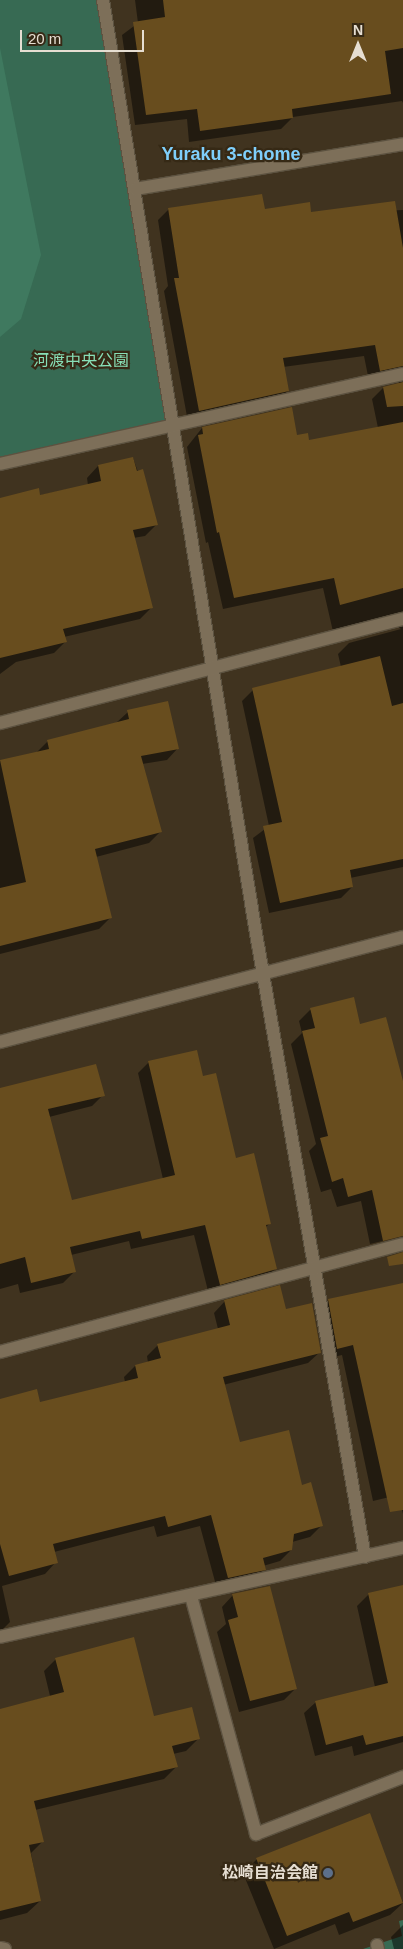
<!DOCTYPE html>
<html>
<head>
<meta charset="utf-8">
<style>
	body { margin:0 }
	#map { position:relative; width:403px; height:1949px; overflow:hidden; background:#40331f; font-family:Arial,"Noto Sans JP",sans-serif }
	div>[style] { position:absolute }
	.green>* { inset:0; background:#376a53 }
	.forest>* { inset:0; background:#3f795f }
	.shadow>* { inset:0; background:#0007 }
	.building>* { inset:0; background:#684d1e }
	.roads { filter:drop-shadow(1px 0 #5c5240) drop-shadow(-1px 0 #5c5240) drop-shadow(0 1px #5c5240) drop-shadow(0 -1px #5c5240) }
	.minor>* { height:12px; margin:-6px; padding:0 6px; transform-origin:6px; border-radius:6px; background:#7d6f59 }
	.tertiary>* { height:12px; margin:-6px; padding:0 6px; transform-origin:6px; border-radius:6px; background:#7d6f59 }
	.dots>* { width:14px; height:14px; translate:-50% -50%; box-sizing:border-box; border:2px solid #362915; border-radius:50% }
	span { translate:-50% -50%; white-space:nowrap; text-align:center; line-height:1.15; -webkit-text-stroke:4.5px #362915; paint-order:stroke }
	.park-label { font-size:16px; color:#87dfb7 }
	.poi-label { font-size:16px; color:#e6ded2; font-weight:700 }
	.right { translate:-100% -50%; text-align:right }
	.neighbourhood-label { font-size:18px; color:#7fcffb; font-weight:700 }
	.north { position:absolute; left:333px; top:20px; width:50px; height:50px; -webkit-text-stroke:4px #362915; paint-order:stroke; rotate:0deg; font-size:14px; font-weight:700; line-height:20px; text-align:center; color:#e6ded2 }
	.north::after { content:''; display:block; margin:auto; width:18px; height:22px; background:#e6ded2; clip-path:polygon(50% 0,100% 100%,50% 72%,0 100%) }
	.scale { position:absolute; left:20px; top:30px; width:124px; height:22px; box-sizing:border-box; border:2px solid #e6ded2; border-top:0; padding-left:6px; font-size:15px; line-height:18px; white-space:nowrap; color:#e6ded2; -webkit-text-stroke:4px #362915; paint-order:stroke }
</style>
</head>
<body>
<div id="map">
	<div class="green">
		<i style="clip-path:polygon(0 0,103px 0,172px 424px,0 464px)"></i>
		<i style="clip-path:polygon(403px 1920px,403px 1949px,363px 1949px,402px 1936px,399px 1921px)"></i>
	</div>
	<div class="forest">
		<i style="clip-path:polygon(0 48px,41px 255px,21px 319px,0 337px)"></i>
	</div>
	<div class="shadow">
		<i style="clip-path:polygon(135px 0,403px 0,403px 103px,402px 101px,293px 117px,281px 129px,189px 142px,187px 119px,135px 125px,122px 35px,138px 23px)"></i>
		<i style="clip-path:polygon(169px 209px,310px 214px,403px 210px,403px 867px,350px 878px,352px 887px,341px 898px,269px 913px,253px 838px,269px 826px,242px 701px,253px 690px,341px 667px,338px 654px,349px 643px,401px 629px,390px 622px,334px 636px,323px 588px,223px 609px,208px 542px,206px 543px,187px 447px,202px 428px,296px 436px,308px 441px,378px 428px,372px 399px,383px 388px,400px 384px,394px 377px,369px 381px,364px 356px,283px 367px,288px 391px,276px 402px,188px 422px,164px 291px,168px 286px,158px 220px)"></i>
		<i style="clip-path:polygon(133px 458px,157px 524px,145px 536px,133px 538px,152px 607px,140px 619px,64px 637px,65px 642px,54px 653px,16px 662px,0 674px,0 504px,88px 485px,87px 478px,98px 466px)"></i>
		<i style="clip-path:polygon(128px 712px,178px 748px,167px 760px,142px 764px,160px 832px,149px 843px,96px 857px,110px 918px,99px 929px,0 954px,0 761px,36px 753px,48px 741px,116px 723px)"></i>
		<i style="clip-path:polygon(353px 998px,359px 1025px,403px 1086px,403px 1236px,370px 1244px,361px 1201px,337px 1207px,331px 1189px,321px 1192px,309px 1151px,316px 1144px,291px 1044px,302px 1033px,299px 1021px,310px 1010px)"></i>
		<i style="clip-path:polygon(149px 1062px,202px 1078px,235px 1159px,270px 1223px,266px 1227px,275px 1269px,264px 1280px,209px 1295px,194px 1235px,131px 1249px,129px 1241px,71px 1255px,74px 1272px,63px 1283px,20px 1293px,18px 1284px,0 1289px,0 1090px,103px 1095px,92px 1106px,49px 1117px,71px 1202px,163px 1179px,138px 1073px)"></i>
		<i style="clip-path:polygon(403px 1284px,403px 1514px,398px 1495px,373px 1501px,342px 1355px,326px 1359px,317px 1312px,329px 1300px)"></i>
		<i style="clip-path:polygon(225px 1301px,285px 1310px,320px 1352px,308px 1363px,223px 1385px,239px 1444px,301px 1486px,321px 1526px,310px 1537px,292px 1542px,291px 1550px,280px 1561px,263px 1566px,264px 1570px,253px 1581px,217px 1589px,200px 1526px,157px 1537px,154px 1526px,54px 1552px,56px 1562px,45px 1574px,2px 1586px,10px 1622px,0 1632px,0 1400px,39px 1403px,125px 1382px,124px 1377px,135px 1366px,148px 1363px,147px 1356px,158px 1345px,218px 1329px,214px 1313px)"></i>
		<i style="clip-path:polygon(403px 1587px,403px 1742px,354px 1756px,352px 1746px,315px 1756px,304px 1713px,316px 1702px,375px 1687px,357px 1606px,369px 1594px)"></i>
		<i style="clip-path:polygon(233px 1595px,295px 1689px,284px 1700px,239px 1712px,217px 1632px,226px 1624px,222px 1607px)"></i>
		<i style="clip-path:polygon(56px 1659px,154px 1718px,198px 1739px,186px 1751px,173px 1754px,176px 1767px,164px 1779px,35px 1810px,43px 1841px,31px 1853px,40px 1901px,27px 1913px,0 1920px,0 1710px,50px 1696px,44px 1671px)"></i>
		<i style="clip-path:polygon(369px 1815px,403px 1903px,390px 1915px,339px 1935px,335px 1924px,274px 1949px,243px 1873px,257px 1859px)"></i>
		<i style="clip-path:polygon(403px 1925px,403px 1949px,394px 1949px,391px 1937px)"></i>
	</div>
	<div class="building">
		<i style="clip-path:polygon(163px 0,403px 0,403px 48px,385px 51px,391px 94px,292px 109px,293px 118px,200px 131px,197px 109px,146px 115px,133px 22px,165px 17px)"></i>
		<i style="clip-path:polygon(262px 194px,265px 209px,310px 202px,311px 212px,395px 201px,403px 248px,403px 366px,380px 371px,375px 345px,283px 358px,289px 391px,199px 411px,174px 278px,179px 278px,168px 208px)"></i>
		<i style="clip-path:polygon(403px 382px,403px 406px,387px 407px,383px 387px)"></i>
		<i style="clip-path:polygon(292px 407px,297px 435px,308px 433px,309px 440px,403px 422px,403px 588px,340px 605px,334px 578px,234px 598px,219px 532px,217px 533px,198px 435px,203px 434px,202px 427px)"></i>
		<i style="clip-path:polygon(133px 457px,137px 471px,143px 469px,158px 525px,133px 530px,153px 608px,63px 629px,67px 642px,0 658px,0 498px,39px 488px,40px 495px,101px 481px,98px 465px)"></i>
		<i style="clip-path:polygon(380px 656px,392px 706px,403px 703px,403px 859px,350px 870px,353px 887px,280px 903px,263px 826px,282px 822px,252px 688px)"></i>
		<i style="clip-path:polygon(168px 701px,179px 749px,141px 756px,162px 832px,95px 849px,112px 918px,0 946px,0 888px,26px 882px,0 760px,49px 749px,47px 740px,129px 719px,127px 710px)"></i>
		<i style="clip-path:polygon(354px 997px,360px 1024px,386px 1017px,403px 1081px,403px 1236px,383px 1241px,372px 1190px,348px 1197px,343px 1178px,332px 1182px,320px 1138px,328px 1136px,302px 1031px,315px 1028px,310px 1008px)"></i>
		<i style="clip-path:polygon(197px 1050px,203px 1076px,216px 1073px,236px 1158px,254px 1153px,271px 1224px,266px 1225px,277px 1269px,220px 1285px,205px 1225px,142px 1239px,140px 1231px,70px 1247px,76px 1272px,31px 1283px,25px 1257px,0 1264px,0 1088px,96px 1064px,105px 1096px,48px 1109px,72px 1200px,175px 1175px,148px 1061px)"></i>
		<i style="clip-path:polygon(403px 1252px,403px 1264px,389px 1266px,387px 1257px)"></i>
		<i style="clip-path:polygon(403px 1283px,403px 1510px,390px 1512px,353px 1345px,337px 1349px,328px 1299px)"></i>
		<i style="clip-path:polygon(280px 1285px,286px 1309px,312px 1303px,321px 1353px,223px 1377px,240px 1442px,289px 1430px,302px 1485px,311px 1482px,323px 1526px,294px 1534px,292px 1550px,263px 1558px,266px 1570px,228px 1578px,211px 1515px,168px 1527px,165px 1516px,53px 1544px,58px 1563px,9px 1576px,0 1544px,0 1399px,37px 1389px,40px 1402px,138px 1378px,135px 1365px,161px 1358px,157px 1344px,230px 1325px,224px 1300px)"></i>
		<i style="clip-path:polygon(403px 1585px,403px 1736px,366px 1745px,363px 1735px,326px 1745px,315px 1701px,388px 1683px,368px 1593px)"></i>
		<i style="clip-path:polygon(270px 1586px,297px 1689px,250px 1701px,228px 1620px,238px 1617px,232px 1594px)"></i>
		<i style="clip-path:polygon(134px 1637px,154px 1716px,192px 1707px,200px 1739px,172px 1746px,178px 1767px,34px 1801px,44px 1842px,29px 1845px,41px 1901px,0 1911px,0 1709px,64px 1692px,55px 1658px)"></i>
		<i style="clip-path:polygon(370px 1813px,403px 1903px,353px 1922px,349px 1912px,287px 1936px,256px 1858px)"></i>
	</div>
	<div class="roads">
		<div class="minor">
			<i style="left:103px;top:0;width:958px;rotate:80.69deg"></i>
			<i style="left:258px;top:945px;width:621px;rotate:80.08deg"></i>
			<i style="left:135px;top:189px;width:272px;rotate:-9.5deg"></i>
			<i style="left:0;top:464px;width:413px;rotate:-12.6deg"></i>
			<i style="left:0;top:723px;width:416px;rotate:-14.5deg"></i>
			<i style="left:0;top:1352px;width:417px;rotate:-15deg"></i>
			<i style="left:191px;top:1596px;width:247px;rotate:74.7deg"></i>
			<i style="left:256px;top:1834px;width:158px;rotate:-21.2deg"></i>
			<i style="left:0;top:1637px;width:413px;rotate:-12.5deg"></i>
			<i style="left:377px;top:1945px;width:4px;rotate:76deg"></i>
			<i style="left:0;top:1948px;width:5px;rotate:11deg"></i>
		</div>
		<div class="tertiary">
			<i style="left:0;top:1042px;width:416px;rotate:-14.6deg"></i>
		</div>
	</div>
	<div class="dots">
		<i style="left:328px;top:1873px;background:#5c6f8a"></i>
	</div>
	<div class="park-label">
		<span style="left:81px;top:361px">河渡中央公園</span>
	</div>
	<div class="poi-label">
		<span class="right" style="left:318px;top:1873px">松崎自治会館</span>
	</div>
	<div class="neighbourhood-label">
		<span style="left:231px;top:154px">Yuraku 3-chome</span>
	</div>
	<div class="north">N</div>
	<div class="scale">20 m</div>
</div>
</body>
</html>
